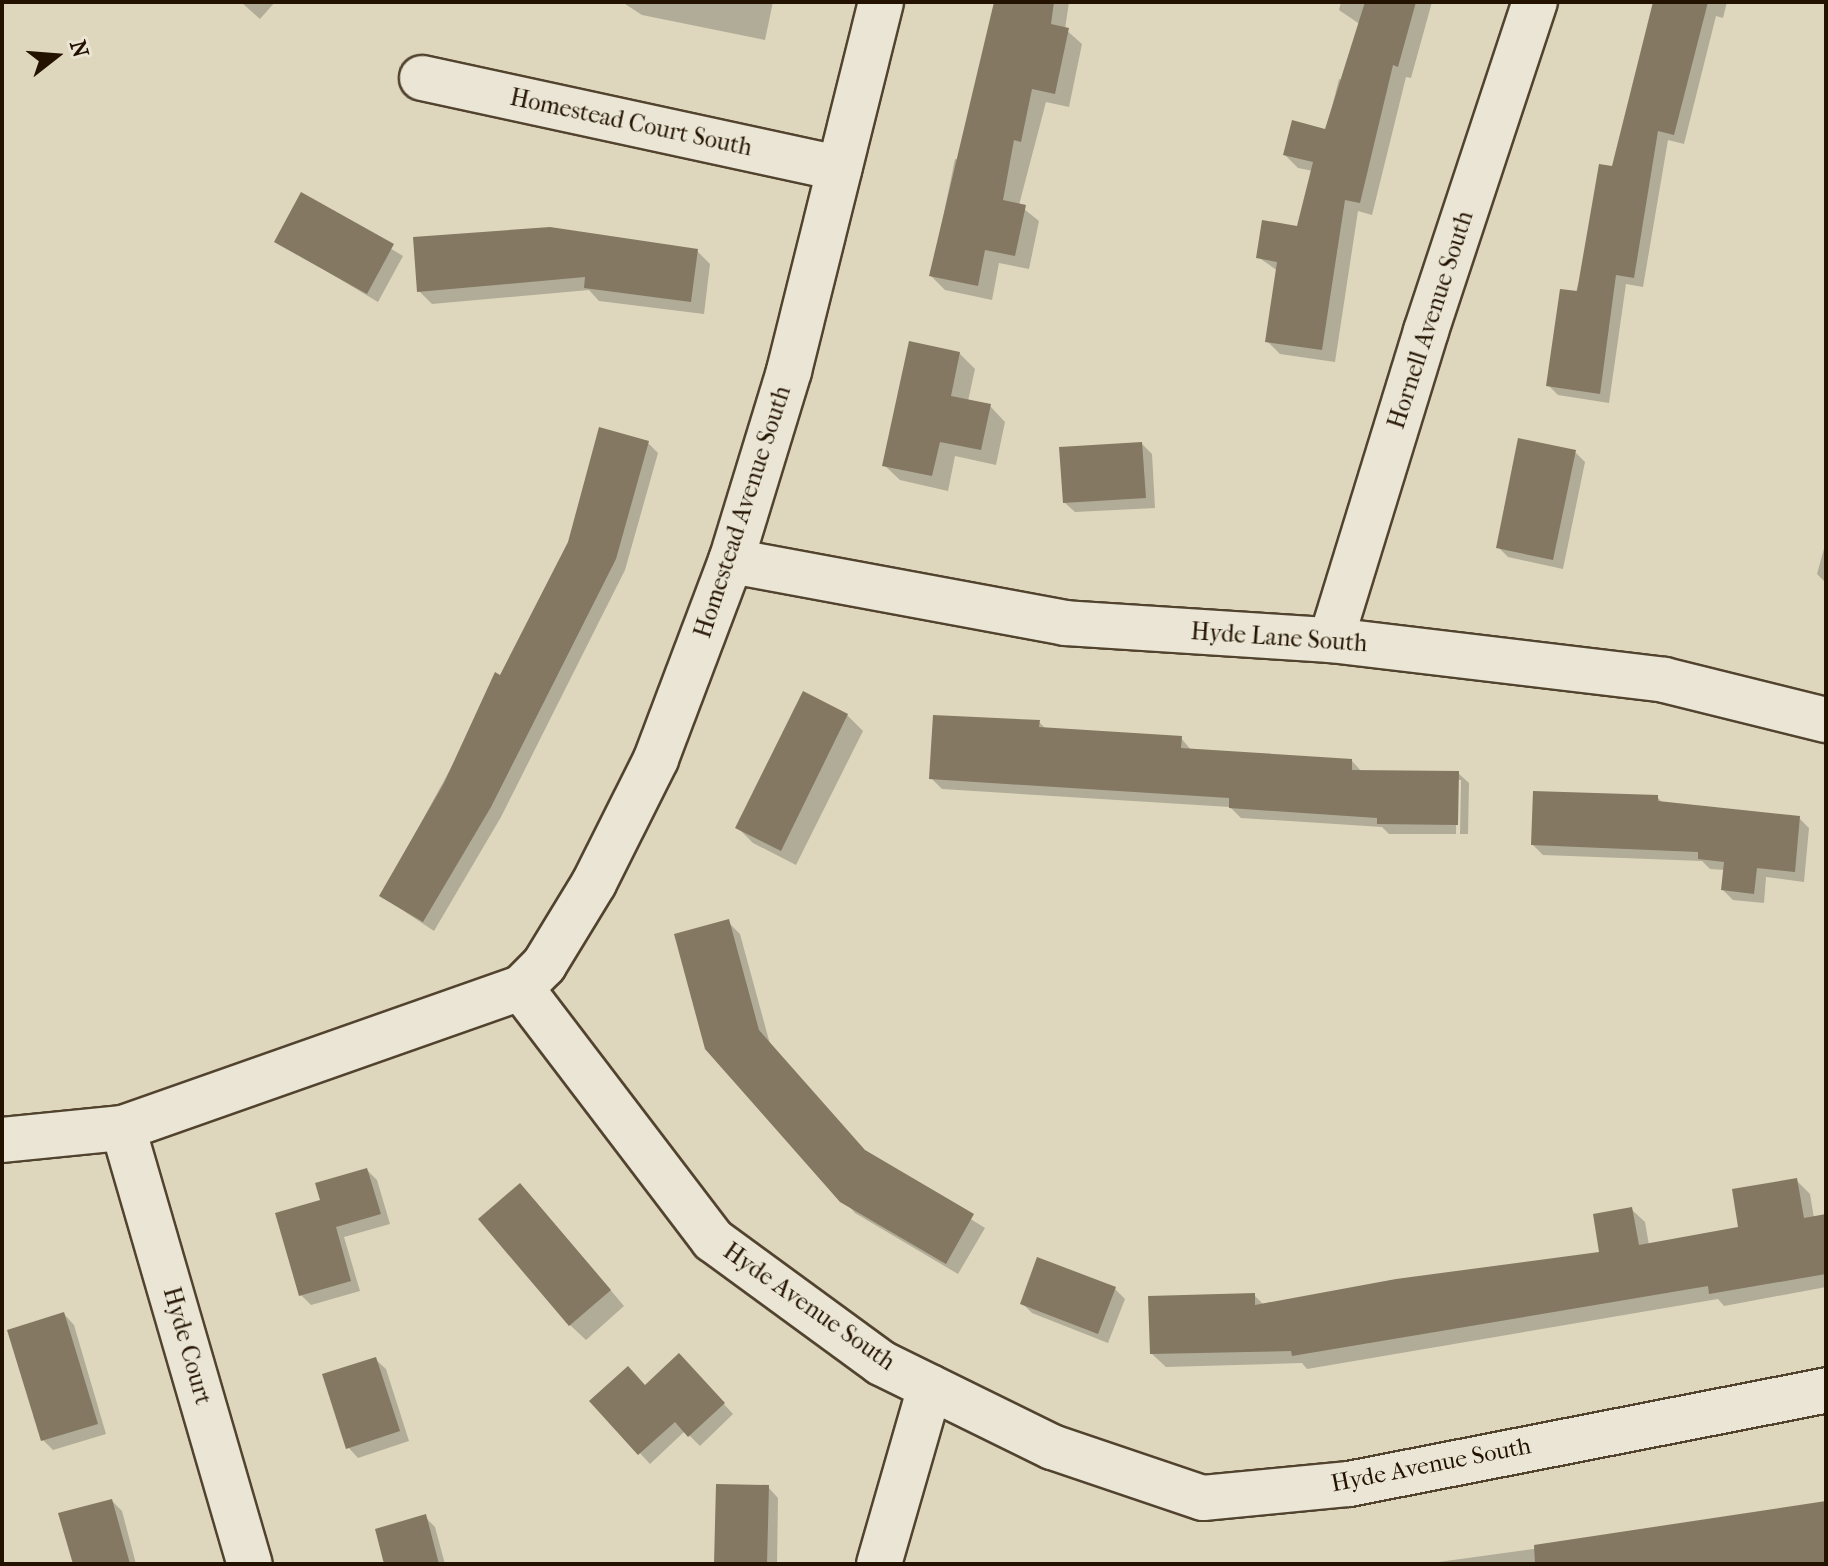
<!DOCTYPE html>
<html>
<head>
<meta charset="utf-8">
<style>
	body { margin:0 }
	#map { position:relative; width:1828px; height:1566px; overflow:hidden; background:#ded7bd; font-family:"IM FELL French Canon",serif }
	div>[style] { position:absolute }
	.shadow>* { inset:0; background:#0003 }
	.building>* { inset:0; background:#847862 }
	.roads { filter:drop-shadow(2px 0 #52432f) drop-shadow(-2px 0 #52432f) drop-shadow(0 2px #52432f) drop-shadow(0 -2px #52432f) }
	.minor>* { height:44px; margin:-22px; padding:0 22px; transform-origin:22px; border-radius:22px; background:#eae5d4 }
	span { translate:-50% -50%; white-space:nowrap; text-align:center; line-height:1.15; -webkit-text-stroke:6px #eae5d4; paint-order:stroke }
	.street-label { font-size:24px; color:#231200 }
	.frame { position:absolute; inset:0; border:4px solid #231200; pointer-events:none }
	.north { position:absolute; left:16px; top:16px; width:80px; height:80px; -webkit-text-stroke:6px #eae5d4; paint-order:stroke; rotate:73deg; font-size:22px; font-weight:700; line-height:32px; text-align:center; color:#231200 }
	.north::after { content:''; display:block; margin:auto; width:28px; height:36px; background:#231200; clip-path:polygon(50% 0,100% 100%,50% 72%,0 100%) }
</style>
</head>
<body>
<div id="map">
	<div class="shadow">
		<i style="clip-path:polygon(241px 2px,275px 2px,260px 19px)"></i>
		<i style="clip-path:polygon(622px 2px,773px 2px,765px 40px,642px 15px)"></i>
		<i style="clip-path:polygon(1000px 2px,1069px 2px,1065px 29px,1082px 44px,1069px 107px,1046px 102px,1019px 205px,1039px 221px,1029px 269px,999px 263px,992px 300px,945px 290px,931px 276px,955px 159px,961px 160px)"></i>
		<i style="clip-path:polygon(1341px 2px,1432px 2px,1411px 78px,1406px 77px,1372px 215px,1358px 211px,1335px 362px,1280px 354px,1267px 341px,1278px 271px,1258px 257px,1299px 228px,1313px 171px,1298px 168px,1285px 155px,1326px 131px,1339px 79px,1345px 81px,1361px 25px,1339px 10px)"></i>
		<i style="clip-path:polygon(1663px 2px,1727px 2px,1723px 18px,1716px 16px,1684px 144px,1668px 140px,1643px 287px,1626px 284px,1609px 403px,1558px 395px,1548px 385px)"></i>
		<i style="clip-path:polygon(302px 195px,403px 256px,378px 302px,276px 241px)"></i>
		<i style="clip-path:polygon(697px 251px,710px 264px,704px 314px,599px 301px,589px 290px,432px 304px,419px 291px)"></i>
		<i style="clip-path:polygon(959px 353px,975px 369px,968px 401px,990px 406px,1005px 422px,996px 465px,955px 456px,948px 491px,900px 480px,884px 465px)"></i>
		<i style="clip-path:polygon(648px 443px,658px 453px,625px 570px,501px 817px,434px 931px,381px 896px,500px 678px)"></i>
		<i style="clip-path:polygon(1142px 444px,1152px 454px,1155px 508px,1075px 512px,1064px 502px)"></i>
		<i style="clip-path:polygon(1575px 452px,1585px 462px,1563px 569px,1508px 557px,1498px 547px)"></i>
		<i style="clip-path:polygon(1826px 541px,1826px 583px,1817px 574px)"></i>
		<i style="clip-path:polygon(847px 715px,863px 731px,796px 865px,753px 843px,737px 827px)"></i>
		<i style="clip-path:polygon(1039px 722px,1046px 729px,1181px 738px,1191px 750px,1352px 761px,1362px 772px,1458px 773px,1469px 783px,1468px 834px,1460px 834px,1461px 780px,1457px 780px,1456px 834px,1389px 834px,1382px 827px,1241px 818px,1230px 807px,942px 789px,931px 778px)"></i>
		<i style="clip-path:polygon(1657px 797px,1664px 804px,1799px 818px,1809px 828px,1804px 882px,1766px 877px,1764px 903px,1733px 900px,1723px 890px,1725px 870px,1710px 869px,1702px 861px,1543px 855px,1533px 845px)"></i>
		<i style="clip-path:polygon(728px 922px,740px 934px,770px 1044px,867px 1154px,985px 1228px,958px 1274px,855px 1213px,707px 1048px)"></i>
		<i style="clip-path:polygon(367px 1170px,377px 1180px,390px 1224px,344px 1237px,360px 1291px,311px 1305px,301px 1295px,322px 1201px)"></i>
		<i style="clip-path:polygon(1797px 1181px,1810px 1194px,1814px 1218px,1826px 1217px,1826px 1287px,1724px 1306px,1718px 1299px,1307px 1369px,1302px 1363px,1166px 1367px,1152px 1354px,1254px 1295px,1264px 1305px,1602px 1254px,1631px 1209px,1645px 1222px,1649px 1245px,1741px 1228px)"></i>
		<i style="clip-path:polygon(535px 1201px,624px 1306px,586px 1340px,570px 1325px)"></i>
		<i style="clip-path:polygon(1115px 1289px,1125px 1299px,1108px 1343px,1032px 1313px,1022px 1303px)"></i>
		<i style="clip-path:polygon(64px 1314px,74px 1325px,106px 1434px,53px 1450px,43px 1440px)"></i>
		<i style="clip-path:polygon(375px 1359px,386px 1369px,409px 1441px,358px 1458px,348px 1447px)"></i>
		<i style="clip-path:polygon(689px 1366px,733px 1414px,700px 1446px,685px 1431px,650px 1464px,592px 1401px,645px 1387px)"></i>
		<i style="clip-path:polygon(768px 1487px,778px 1498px,777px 1564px,716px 1564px)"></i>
		<i style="clip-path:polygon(112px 1501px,122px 1511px,136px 1564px,75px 1564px)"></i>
		<i style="clip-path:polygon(1826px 1504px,1826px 1564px,1424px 1564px,1700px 1526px)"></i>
		<i style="clip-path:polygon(425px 1517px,435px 1527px,445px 1564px,386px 1564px)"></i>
	</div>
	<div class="building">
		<i style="clip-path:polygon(994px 2px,1054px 2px,1051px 24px,1069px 28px,1055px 94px,1032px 89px,1021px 142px,1014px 140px,1003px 200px,1026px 205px,1015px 256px,985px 250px,978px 286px,929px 276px)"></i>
		<i style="clip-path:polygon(1365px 2px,1416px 2px,1398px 67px,1393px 65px,1360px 203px,1345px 200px,1322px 350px,1265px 342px,1277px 262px,1256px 258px,1262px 220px,1297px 226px,1313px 162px,1283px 155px,1292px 120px,1325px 129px)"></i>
		<i style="clip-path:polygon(1653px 2px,1708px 2px,1674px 135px,1658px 131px,1634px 278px,1616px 275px,1600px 394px,1546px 386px,1560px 289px,1577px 291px,1599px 164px,1612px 166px)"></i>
		<i style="clip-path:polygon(301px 192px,394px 244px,367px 294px,274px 242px)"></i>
		<i style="clip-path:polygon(550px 227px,698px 249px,691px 302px,584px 288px,585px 277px,417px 292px,413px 237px)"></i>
		<i style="clip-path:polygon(909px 341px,960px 352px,951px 396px,991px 404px,981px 450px,940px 442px,932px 476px,882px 466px)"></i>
		<i style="clip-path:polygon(599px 427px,649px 441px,616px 559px,491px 807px,423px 922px,379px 896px,444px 783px,495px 672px,500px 675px,568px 542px)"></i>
		<i style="clip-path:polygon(1518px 438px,1576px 450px,1553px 560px,1496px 548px)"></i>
		<i style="clip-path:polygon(1142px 442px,1146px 498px,1063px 503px,1059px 447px)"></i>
		<i style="clip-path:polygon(803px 691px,848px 714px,781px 851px,735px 828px)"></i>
		<i style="clip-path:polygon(933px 715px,1040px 720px,1039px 727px,1182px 736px,1181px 748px,1352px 759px,1352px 770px,1459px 771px,1458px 825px,1377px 824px,1377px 818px,1229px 808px,1229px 798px,929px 779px)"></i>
		<i style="clip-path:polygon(1533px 791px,1658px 795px,1658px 801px,1800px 816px,1795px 872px,1757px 868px,1754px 894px,1721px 890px,1724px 862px,1698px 859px,1698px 852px,1531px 845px)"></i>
		<i style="clip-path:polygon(729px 919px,759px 1030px,865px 1150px,974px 1214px,946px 1264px,840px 1202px,705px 1049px,674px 934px)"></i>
		<i style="clip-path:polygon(367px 1168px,381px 1214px,336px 1227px,351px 1281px,299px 1296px,275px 1213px,320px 1200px,315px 1183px)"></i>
		<i style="clip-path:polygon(1797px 1178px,1804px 1218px,1826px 1214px,1826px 1274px,1709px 1294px,1708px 1286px,1292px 1356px,1291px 1351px,1150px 1354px,1148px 1296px,1255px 1293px,1255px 1305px,1396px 1279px,1599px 1252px,1593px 1214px,1632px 1207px,1639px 1245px,1738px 1227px,1732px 1189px)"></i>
		<i style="clip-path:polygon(520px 1183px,611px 1290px,569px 1326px,478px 1219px)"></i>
		<i style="clip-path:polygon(1037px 1257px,1116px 1287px,1098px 1334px,1020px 1304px)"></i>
		<i style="clip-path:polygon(64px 1312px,98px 1424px,41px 1441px,7px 1330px)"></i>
		<i style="clip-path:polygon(679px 1353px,725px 1403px,688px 1437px,675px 1422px,638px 1455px,589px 1401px,628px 1366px,645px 1385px)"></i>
		<i style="clip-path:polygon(376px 1357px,400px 1431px,346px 1449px,322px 1374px)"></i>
		<i style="clip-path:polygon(716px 1484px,769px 1485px,767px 1564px,714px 1564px)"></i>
		<i style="clip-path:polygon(112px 1499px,130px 1564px,73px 1564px,58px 1513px)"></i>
		<i style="clip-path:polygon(1826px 1501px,1826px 1564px,1535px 1564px,1534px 1545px)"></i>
		<i style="clip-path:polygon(426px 1514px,439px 1564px,384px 1564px,375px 1529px)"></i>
	</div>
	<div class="roads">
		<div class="minor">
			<i style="left:422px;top:78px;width:427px;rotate:12.2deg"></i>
			<i style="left:731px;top:561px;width:340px;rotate:10.5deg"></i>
			<i style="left:1065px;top:623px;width:267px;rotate:3.7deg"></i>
			<i style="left:1331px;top:640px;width:335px;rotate:6.8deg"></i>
			<i style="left:1664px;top:680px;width:167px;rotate:13.9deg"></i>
			<i style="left:1331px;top:640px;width:323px;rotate:-72.9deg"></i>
			<i style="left:1426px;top:331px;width:347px;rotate:-71.7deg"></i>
			<i style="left:521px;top:988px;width:317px;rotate:52.7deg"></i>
			<i style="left:713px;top:1240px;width:208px;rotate:36.2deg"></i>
			<i style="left:881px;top:1363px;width:191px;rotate:26.2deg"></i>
			<i style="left:1052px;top:1447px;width:159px;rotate:18.7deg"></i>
			<i style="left:1203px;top:1498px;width:147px;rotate:-5.5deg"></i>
			<i style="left:1349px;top:1484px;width:486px;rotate:-11.1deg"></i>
			<i style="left:123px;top:1128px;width:454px;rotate:73.8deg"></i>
			<i style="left:2px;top:1140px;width:122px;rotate:-5.7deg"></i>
			<i style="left:123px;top:1128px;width:422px;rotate:-19.4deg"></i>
			<i style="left:521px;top:988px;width:33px;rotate:-45deg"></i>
			<i style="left:544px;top:965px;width:96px;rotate:-58.6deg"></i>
			<i style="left:594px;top:883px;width:139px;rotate:-63.4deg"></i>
			<i style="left:656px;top:759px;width:212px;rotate:-69.3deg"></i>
			<i style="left:731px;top:561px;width:199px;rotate:-73deg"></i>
			<i style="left:789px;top:371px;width:380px;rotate:-76deg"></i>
			<i style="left:879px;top:1564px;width:184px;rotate:-73.9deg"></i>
		</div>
	</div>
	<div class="street-label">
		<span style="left:631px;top:123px;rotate:12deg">Homestead Court South</span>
		<span style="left:1431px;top:320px;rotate:-72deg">Hornell Avenue South</span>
		<span style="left:743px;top:512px;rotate:-72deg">Homestead Avenue South</span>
		<span style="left:1279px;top:638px;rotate:4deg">Hyde Lane South</span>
		<span style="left:809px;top:1307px;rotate:35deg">Hyde Avenue South</span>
		<span style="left:187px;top:1346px;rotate:74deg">Hyde Court</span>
		<span style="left:1431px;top:1465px;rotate:-11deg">Hyde Avenue South</span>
	</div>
	<div class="frame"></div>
	<div class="north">N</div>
</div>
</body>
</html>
